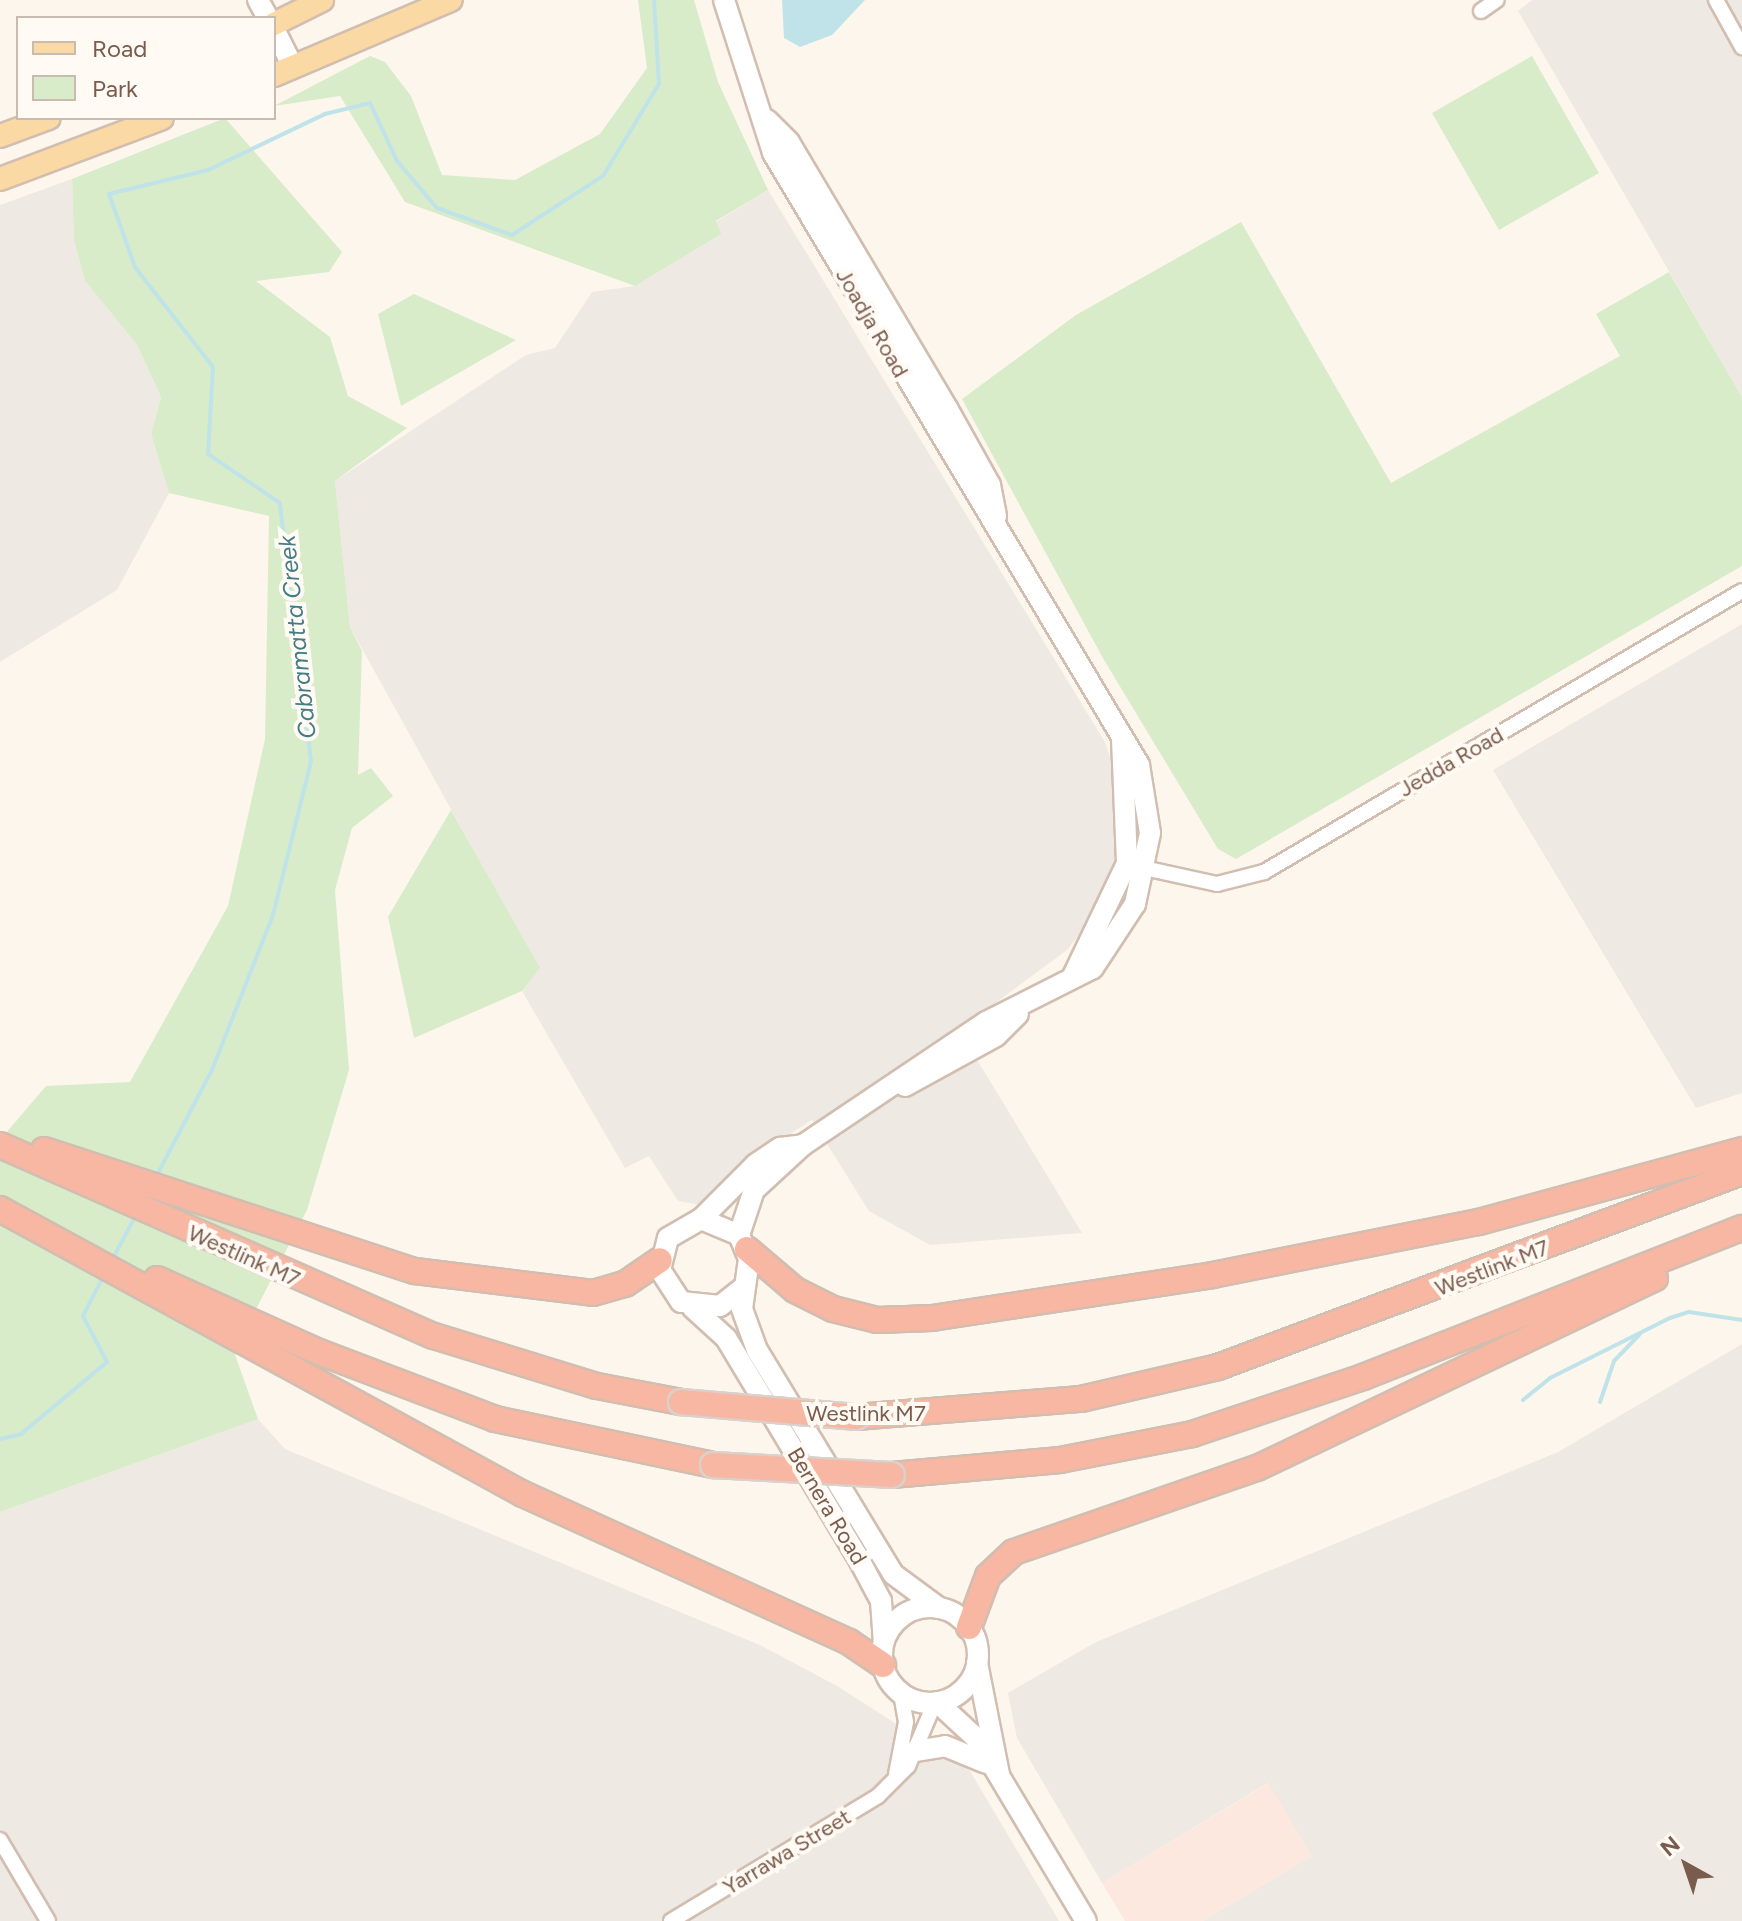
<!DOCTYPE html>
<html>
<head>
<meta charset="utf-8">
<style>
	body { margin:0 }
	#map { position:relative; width:1742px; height:1921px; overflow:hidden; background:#fdf6ec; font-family:Figtree,sans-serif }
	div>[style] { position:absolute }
	.commercial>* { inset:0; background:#fde8e0 }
	.industrial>* { inset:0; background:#efe9e4 }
	.green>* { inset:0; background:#d8ecc9 }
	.water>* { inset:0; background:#bfe3e8 }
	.stream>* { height:4px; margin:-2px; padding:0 2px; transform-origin:2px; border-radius:2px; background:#bfe3e8 }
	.roads { filter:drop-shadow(2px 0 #d1beb0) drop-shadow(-2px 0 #d1beb0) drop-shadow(0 2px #d1beb0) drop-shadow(0 -2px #d1beb0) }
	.street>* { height:14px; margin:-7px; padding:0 7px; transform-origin:7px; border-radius:7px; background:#fff }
	.secondary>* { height:20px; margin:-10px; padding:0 10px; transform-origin:10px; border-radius:10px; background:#fff }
	.secondary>.ring { margin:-10px; padding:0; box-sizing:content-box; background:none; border:20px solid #fff; border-radius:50% }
	.primary>* { height:22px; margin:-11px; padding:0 11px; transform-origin:11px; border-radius:11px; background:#fbd9a5 }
	.highway>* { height:24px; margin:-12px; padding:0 12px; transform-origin:12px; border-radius:12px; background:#f7b7a3 }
	.bridges { filter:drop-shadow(2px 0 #dad1cd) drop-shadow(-2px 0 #dad1cd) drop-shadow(0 2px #dad1cd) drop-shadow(0 -2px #dad1cd) }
	.highway-bridge>* { height:24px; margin:-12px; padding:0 12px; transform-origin:12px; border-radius:12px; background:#f7b7a3 }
	span { translate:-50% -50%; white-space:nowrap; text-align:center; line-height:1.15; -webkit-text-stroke:8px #fffaf3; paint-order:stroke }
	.street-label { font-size:22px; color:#7a5c4d }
	.water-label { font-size:24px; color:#437c86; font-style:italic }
	.legend { position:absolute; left:16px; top:16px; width:260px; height:104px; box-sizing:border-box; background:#fffaf3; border:2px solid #cabbb1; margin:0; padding:10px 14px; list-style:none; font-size:24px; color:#7a5c4d }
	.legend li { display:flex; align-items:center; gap:16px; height:40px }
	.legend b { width:40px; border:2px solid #cabbb1 }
	.north { position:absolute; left:1646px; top:1825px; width:80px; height:80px; -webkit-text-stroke:6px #fffaf3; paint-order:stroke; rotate:320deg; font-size:22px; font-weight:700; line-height:32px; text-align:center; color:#7a5c4d }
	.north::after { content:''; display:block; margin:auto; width:28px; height:36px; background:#7a5c4d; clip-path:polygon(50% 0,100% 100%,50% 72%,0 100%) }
</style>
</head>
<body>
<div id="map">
	<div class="commercial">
		<i style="clip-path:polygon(1269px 1783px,1312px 1856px,1203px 1921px,1125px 1921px,1102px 1883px)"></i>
	</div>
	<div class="industrial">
		<i style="clip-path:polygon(1532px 0,1742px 0,1742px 397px,1518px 11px)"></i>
		<i style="clip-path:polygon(72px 179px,74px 241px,85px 281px,137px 345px,161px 397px,151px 434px,169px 493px,117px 590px,0 662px,0 205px)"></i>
		<i style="clip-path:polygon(768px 190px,1105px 742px,1116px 775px,1117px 853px,1094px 916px,1067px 950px,959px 1030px,1082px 1233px,930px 1245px,869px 1211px,812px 1120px,758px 1154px,702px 1205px,678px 1201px,649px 1156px,625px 1168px,522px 991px,539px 968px,350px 627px,335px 481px,526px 355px,555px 348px,592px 292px,635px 286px,720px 234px,716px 222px)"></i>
		<i style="clip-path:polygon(1742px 624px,1742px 1093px,1696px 1108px,1493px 770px)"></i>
		<i style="clip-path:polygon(1742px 1344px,1742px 1921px,1203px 1921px,1312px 1856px,1268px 1783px,1102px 1883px,1017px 1738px,1008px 1693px,1096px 1642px,1558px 1452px)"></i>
		<i style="clip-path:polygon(258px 1419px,285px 1449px,760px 1645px,837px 1686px,970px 1771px,1059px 1921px,0 1921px,0 1512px)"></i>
	</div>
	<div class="green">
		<i style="clip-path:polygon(638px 0,694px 0,718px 82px,768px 190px,716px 221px,721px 234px,635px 286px,405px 202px,340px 96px,274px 106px,370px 56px,385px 62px,411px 96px,442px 175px,515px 180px,600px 134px,647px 68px)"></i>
		<i style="clip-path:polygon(1532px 56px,1599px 173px,1499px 230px,1432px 113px)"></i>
		<i style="clip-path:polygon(225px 118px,342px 252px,329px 272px,256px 281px,330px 337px,348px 396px,407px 428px,335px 481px,350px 627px,362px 651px,358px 775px,371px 768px,393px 796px,352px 828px,335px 890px,349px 1070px,307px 1210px,234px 1352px,258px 1419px,0 1512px,0 1140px,46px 1086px,130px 1082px,228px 906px,265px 739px,269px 516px,169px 493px,151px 434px,161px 397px,137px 345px,85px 281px,74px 241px,72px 179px)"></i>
		<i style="clip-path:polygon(1241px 222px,1391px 483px,1620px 356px,1596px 314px,1669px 272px,1742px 397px,1742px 566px,1236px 859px,1218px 849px,1104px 660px,962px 399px,1076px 315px)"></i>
		<i style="clip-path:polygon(414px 294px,516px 340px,401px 406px,378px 314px)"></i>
		<i style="clip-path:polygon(451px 810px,540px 968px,522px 991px,414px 1038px,388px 917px)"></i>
	</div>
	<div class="water">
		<i style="clip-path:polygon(782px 0,865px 0,832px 35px,800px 47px,784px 38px)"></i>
	</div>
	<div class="stream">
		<i style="left:156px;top:1177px;width:121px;rotate:-62.4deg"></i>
		<i style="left:212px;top:1070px;width:167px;rotate:-68.5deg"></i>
		<i style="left:273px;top:915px;width:159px;rotate:-76.1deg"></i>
		<i style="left:311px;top:761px;width:260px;rotate:-96.9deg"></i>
		<i style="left:280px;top:503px;width:87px;rotate:-145.8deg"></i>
		<i style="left:208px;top:454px;width:87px;rotate:-86.7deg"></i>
		<i style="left:213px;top:367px;width:127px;rotate:-128deg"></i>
		<i style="left:135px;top:267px;width:77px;rotate:-109.6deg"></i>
		<i style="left:109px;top:194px;width:102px;rotate:-13.6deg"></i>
		<i style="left:208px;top:170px;width:130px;rotate:-25.6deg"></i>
		<i style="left:325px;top:114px;width:46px;rotate:-13.7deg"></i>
		<i style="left:370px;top:103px;width:64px;rotate:65deg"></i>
		<i style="left:397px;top:161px;width:62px;rotate:49.6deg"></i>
		<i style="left:437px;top:208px;width:80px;rotate:19.8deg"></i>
		<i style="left:512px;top:235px;width:108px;rotate:-33deg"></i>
		<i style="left:603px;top:176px;width:108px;rotate:-58.7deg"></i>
		<i style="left:659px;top:84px;width:84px;rotate:-93.4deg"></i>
		<i style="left:111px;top:1262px;width:55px;rotate:-62deg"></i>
		<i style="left:1523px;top:1400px;width:35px;rotate:-39deg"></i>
		<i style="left:1550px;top:1378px;width:134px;rotate:-26.6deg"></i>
		<i style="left:1670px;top:1318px;width:20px;rotate:-18deg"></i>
		<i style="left:1689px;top:1312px;width:54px;rotate:8.6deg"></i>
		<i style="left:1600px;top:1402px;width:43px;rotate:-71.1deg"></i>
		<i style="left:1614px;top:1361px;width:37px;rotate:-46deg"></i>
		<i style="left:0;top:1439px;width:22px;rotate:-13deg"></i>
		<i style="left:21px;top:1434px;width:112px;rotate:-39.9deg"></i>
		<i style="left:107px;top:1362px;width:52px;rotate:-117.6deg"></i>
		<i style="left:83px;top:1316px;width:44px;rotate:-62.9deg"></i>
	</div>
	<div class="roads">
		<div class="street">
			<i style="left:1716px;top:0;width:54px;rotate:61deg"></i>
			<i style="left:1481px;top:11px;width:19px;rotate:-35deg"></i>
			<i style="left:1135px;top:866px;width:84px;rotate:12.4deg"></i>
			<i style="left:1217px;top:884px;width:49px;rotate:-14.3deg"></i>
			<i style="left:1264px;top:872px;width:554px;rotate:-30.45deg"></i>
			<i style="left:896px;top:1774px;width:53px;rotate:-79.1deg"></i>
			<i style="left:906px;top:1722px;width:29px;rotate:-100deg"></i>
			<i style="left:0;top:1840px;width:94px;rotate:59.3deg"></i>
			<i style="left:671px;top:1921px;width:242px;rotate:-31.1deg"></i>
			<i style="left:878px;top:1796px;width:42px;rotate:-45deg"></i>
			<i style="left:908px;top:1766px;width:69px;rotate:-67.1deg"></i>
		</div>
		<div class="secondary">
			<i style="left:258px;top:0;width:21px;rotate:61deg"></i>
			<i style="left:724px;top:0;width:161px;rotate:72.2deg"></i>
			<i style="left:773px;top:153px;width:713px;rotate:59.12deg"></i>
			<i style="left:1139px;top:765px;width:69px;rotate:80.8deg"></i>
			<i style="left:1150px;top:833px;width:73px;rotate:101.9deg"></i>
			<i style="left:1135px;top:904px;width:77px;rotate:123.3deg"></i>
			<i style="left:1093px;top:968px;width:120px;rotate:153.2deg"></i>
			<i style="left:986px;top:1022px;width:220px;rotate:146.1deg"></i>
			<i style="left:803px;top:1145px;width:67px;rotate:137.4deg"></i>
			<i style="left:754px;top:1190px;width:47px;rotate:108.4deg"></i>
			<i style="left:274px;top:29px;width:42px;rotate:63.4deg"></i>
			<i style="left:767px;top:120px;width:31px;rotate:45deg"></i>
			<i style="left:789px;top:142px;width:309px;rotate:59.3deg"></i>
			<i style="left:947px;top:408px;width:88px;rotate:60.8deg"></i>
			<i style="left:990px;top:485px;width:32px;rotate:79deg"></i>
			<i style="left:1072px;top:978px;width:127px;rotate:-64.4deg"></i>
			<i style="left:1127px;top:863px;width:123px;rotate:-92.3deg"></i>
			<i style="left:905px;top:1086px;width:104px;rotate:-28.8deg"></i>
			<i style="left:996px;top:1036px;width:31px;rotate:-45deg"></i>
			<i style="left:701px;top:1219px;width:78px;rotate:-45deg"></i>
			<i style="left:756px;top:1164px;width:29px;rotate:-34deg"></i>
			<i style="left:780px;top:1148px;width:23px;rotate:-7deg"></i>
			<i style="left:743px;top:1288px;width:29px;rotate:142deg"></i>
			<i style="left:720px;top:1306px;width:39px;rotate:-174deg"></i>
			<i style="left:681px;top:1302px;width:38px;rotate:-123deg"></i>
			<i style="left:660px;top:1270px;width:33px;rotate:-76deg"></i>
			<i style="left:668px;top:1238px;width:38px;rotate:-30deg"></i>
			<i style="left:701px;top:1219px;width:41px;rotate:22.8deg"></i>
			<i style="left:739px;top:1235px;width:26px;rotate:67deg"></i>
			<i style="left:749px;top:1259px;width:50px;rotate:98deg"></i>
			<i style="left:742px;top:1309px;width:44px;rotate:69.9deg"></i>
			<i style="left:757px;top:1350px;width:262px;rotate:58.7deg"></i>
			<i style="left:893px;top:1574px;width:57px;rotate:36.5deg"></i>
			<i style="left:692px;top:1307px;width:46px;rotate:42.4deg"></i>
			<i style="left:726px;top:1338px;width:252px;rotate:59deg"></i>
			<i style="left:856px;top:1554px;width:53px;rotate:62deg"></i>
			<i style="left:881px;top:1601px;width:39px;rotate:86deg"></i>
			<i class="ring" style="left:882px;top:1607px;width:76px;height:76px"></i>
			<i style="left:977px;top:1663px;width:113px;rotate:78.8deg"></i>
			<i style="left:937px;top:1702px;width:54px;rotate:42.8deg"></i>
			<i style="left:977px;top:1739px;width:212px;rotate:59.1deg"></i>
			<i style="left:915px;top:1751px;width:30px;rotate:-9deg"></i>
			<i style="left:945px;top:1746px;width:44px;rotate:22.5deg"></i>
		</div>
		<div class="primary">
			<i style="left:274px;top:24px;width:54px;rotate:-26.6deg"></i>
			<i style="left:274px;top:75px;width:192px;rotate:-23deg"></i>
			<i style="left:0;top:136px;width:52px;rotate:-20.2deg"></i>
			<i style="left:0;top:179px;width:173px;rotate:-20.6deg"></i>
		</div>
		<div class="highway">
			<i style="left:0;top:1145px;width:474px;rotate:23.8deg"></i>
			<i style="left:434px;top:1336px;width:170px;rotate:17.1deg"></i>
			<i style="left:597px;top:1386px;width:86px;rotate:10.8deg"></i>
			<i style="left:44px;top:1150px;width:390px;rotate:18.1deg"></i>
			<i style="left:415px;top:1271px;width:179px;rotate:7deg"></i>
			<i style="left:593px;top:1293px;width:33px;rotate:-16deg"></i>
			<i style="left:625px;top:1284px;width:42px;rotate:-34.4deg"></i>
			<i style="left:0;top:1209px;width:596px;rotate:28.59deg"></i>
			<i style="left:523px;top:1494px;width:358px;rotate:24.4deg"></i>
			<i style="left:849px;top:1642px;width:41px;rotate:34.1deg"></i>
			<i style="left:747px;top:1249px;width:63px;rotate:40.5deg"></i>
			<i style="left:795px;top:1290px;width:42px;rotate:26.6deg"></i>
			<i style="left:833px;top:1309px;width:45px;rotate:14deg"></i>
			<i style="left:877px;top:1320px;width:55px;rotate:-2.1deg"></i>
			<i style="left:932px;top:1318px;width:284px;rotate:-8.7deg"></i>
			<i style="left:1213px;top:1275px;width:271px;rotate:-11.3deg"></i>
			<i style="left:1479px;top:1222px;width:273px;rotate:-15.3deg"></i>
			<i style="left:157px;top:1279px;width:178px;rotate:24.3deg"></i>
			<i style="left:319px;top:1352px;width:188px;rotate:20.8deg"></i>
			<i style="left:495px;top:1419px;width:223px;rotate:11.9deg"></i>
			<i style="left:856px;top:1417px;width:226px;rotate:-4.6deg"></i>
			<i style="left:1081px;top:1399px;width:141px;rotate:-13.1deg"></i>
			<i style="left:1218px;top:1367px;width:559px;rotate:-20.41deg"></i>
			<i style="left:892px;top:1475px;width:169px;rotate:-5.1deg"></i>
			<i style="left:1060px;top:1460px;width:135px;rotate:-11.1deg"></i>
			<i style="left:1192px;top:1434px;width:180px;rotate:-18.4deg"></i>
			<i style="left:1363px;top:1377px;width:407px;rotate:-21.5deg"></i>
			<i style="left:969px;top:1627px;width:54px;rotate:-69.6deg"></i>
			<i style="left:988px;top:1576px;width:35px;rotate:-43deg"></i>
			<i style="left:1014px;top:1552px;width:257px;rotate:-19.1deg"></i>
			<i style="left:1257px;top:1468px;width:441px;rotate:-25.5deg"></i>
		</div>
	</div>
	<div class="bridges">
		<div class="highway-bridge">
			<i style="left:681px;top:1402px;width:176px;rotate:4.9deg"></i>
			<i style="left:713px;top:1465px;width:179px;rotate:3.2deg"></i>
		</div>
	</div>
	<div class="street-label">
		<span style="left:872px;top:323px;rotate:60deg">Joadja Road</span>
		<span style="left:1451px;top:762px;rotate:-30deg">Jedda Road</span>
		<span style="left:244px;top:1256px;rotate:24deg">Westlink M7</span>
		<span style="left:1492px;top:1268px;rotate:-21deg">Westlink M7</span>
		<span style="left:866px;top:1414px">Westlink M7</span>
		<span style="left:827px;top:1506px;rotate:59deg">Bernera Road</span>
		<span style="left:787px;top:1852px;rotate:-31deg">Yarrawa Street</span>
	</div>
	<div class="water-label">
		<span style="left:297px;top:637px;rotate:-96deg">Cabramatta Creek</span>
	</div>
	<ul class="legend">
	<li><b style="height:10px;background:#fbd9a5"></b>Road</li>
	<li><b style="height:22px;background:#d8ecc9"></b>Park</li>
	</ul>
	<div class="north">N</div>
</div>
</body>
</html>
